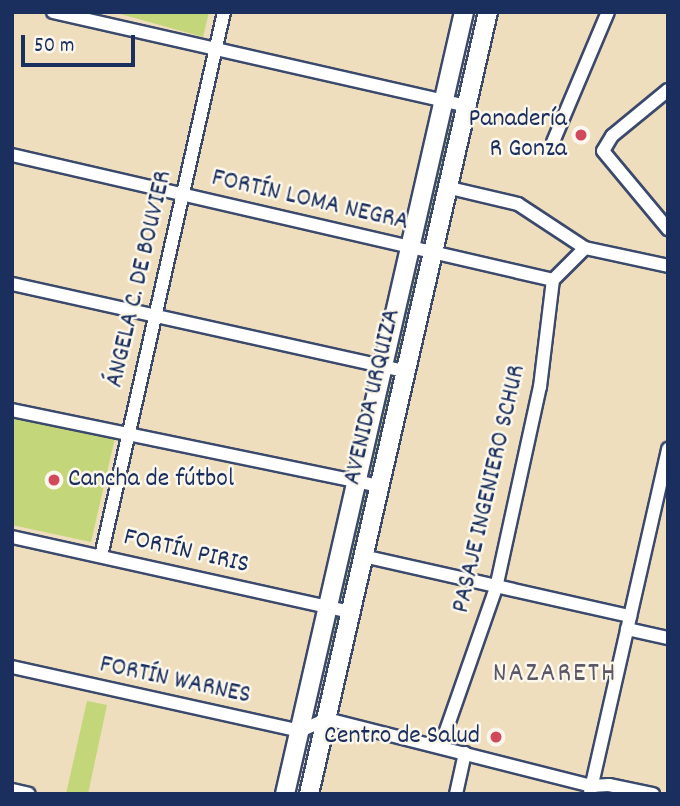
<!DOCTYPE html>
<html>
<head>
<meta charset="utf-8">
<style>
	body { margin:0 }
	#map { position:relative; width:680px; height:806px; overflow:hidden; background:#efdebd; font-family:Dekko,sans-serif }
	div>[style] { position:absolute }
	.green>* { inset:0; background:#c3d679 }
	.roads { filter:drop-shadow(2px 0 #3b496c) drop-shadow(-2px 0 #3b496c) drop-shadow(0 2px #3b496c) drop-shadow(0 -2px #3b496c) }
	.street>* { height:12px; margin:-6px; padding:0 6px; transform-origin:6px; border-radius:6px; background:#fff }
	.secondary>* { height:18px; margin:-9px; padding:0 9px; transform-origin:9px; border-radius:9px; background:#fff }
	.dots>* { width:19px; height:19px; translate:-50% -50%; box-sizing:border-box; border:4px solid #fbf7ec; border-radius:50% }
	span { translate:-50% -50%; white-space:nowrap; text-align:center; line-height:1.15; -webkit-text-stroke:5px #fbf7ec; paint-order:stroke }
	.poi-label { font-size:26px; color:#1b2f5e }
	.right { translate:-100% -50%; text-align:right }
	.left { translate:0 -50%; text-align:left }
	.street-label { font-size:26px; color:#1b2f5e }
	.neighbourhood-label { font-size:28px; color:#5c5865; letter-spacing:2px }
	.frame { position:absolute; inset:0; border:14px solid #1b2f5e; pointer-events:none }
	.scale { position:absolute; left:21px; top:35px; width:114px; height:32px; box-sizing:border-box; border:4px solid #1b2f5e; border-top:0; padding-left:9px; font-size:21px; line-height:24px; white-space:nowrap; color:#1b2f5e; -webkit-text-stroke:5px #fbf7ec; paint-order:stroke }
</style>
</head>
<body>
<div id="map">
	<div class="green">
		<i style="clip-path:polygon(113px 12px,209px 12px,203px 37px)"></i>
		<i style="clip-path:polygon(450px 118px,454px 119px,427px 231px,423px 230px)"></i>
		<i style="clip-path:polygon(414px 270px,418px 270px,397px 362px,393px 361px)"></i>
		<i style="clip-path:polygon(388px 380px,393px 381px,372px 474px,367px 473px)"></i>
		<i style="clip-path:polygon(12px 416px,115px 438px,91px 542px,12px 525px)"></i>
		<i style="clip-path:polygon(364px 494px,368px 495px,345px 597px,341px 596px)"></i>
		<i style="clip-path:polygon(337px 616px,342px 617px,321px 715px,316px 714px)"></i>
		<i style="clip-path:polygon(87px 701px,107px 705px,88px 794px,66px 794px)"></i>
	</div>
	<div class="roads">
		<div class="street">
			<i style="left:53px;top:12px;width:424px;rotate:12.8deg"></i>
			<i style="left:668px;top:90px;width:72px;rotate:140.6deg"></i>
			<i style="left:612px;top:136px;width:17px;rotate:121deg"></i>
			<i style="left:603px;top:151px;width:102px;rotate:50.2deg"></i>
			<i style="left:553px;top:142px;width:141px;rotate:-67.1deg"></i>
			<i style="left:12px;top:155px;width:555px;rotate:13.01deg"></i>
			<i style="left:450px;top:188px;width:70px;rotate:13.2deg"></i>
			<i style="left:518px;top:204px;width:80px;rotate:33.3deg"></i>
			<i style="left:585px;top:248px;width:85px;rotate:12.2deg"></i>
			<i style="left:553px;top:280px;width:45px;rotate:-45deg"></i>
			<i style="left:12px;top:284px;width:403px;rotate:12.5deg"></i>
			<i style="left:12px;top:410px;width:376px;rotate:11.7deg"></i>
			<i style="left:12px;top:537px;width:346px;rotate:12.5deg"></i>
			<i style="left:101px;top:556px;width:558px;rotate:-77.26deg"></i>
			<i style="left:363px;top:556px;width:274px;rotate:12.7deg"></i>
			<i style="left:627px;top:629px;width:42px;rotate:12.4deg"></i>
			<i style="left:12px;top:667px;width:295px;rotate:12.5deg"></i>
			<i style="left:300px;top:731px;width:30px;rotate:-24deg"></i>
			<i style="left:327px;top:719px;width:272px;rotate:14.2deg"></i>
			<i style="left:591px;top:786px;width:18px;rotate:-3deg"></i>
			<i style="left:609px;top:785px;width:45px;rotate:11.6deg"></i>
			<i style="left:441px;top:745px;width:166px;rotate:-70.7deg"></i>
			<i style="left:496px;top:588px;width:206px;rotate:-77.7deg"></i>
			<i style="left:540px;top:387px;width:108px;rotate:-83.1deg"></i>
			<i style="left:12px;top:790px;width:17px;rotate:13deg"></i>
			<i style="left:590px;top:793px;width:353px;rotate:-77.2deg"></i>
			<i style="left:456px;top:794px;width:42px;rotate:-77.6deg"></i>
		</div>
		<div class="secondary">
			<i style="left:285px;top:794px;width:802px;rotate:-77.11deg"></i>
			<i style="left:309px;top:794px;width:802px;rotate:-77.11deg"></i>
		</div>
	</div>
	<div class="dots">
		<i style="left:581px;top:135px;background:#d1495b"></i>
		<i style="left:54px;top:480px;background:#d1495b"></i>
		<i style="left:496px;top:737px;background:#d1495b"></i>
	</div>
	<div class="poi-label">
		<span class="right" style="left:567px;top:135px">Panadería<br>R Gonza</span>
		<span class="left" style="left:68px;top:480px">Cancha de fútbol</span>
		<span class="right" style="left:480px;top:737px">Centro de Salud</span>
	</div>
	<div class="street-label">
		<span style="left:310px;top:201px;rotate:13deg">FORTÍN LOMA NEGRA</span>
		<span style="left:140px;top:279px;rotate:-77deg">ÁNGELA C. DE BOUVIER</span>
		<span style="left:373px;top:397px;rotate:-77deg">AVENIDA URQUIZA</span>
		<span style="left:490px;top:489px;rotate:-77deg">PASAJE INGENIERO SCHUR</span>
		<span style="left:186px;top:552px;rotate:13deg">FORTÍN PIRIS</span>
		<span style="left:175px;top:681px;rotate:12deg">FORTÍN WARNES</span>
	</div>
	<div class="neighbourhood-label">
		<span style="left:555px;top:675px">NAZARETH</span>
	</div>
	<div class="frame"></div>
	<div class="scale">50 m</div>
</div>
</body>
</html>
